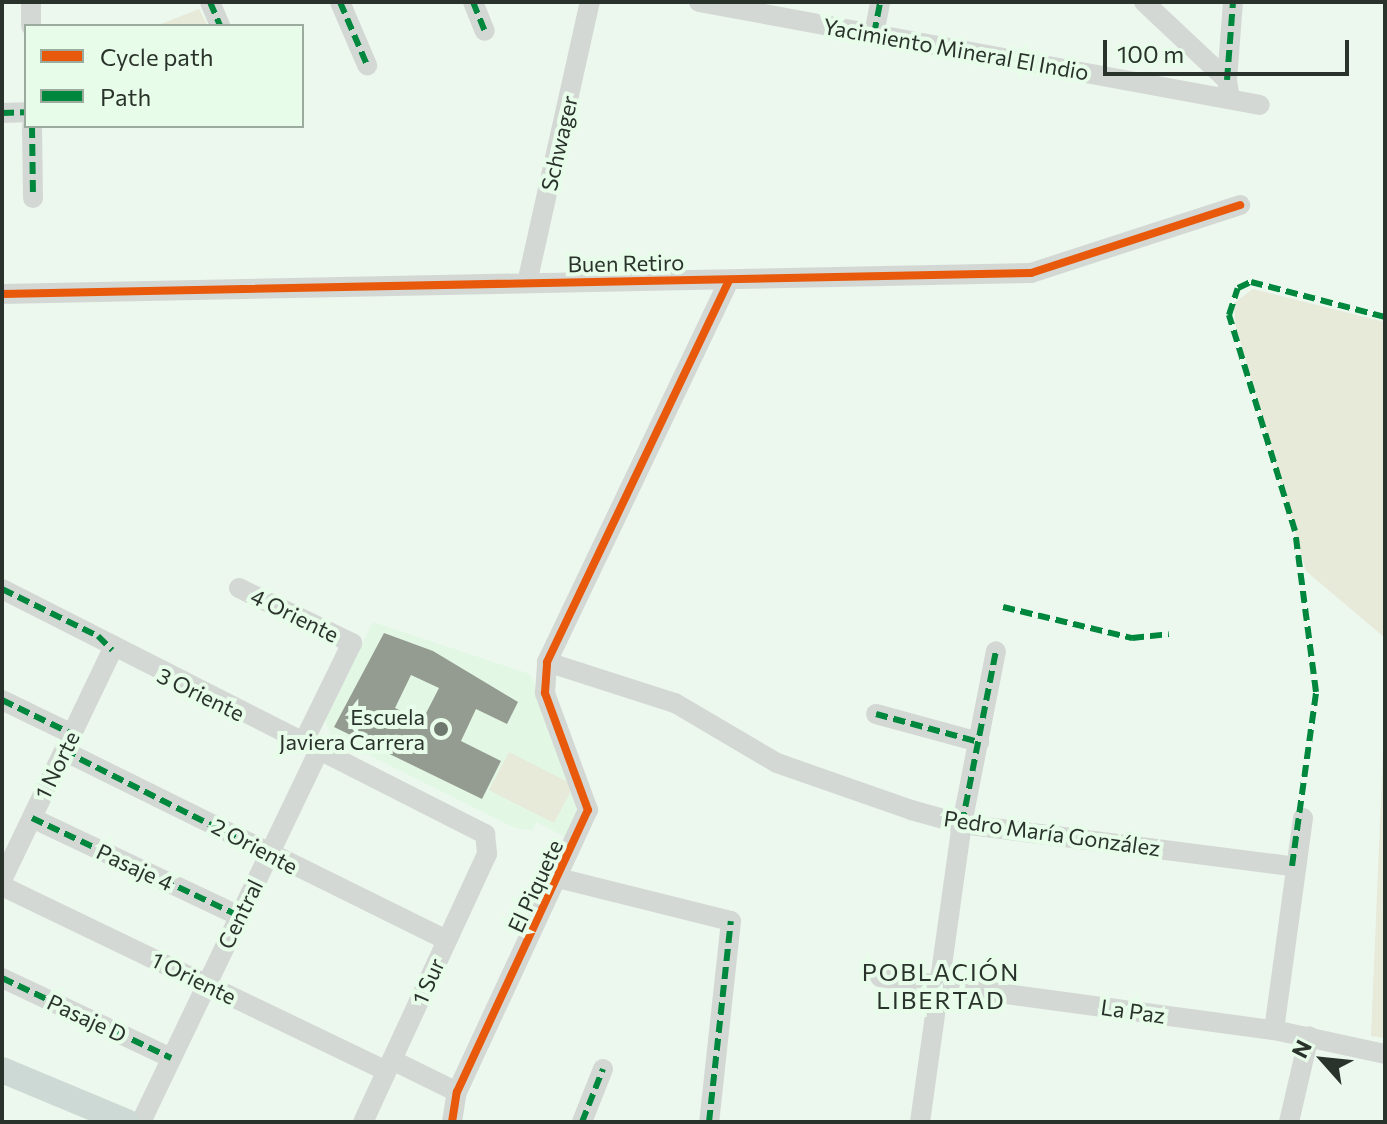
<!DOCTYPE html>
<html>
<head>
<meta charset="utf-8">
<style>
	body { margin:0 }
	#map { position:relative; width:1387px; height:1124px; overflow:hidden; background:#ecf8ee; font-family:Commissioner,sans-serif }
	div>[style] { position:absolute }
	.built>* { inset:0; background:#e3f7e5 }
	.green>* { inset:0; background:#e7e9d9 }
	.building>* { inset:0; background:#949b90 }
	.minor>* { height:20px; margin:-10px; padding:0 10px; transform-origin:10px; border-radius:10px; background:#d4d8d4 }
	.major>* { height:26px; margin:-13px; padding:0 13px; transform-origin:13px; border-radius:13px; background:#ccd9d4 }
	.quiet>* { height:6px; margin-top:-3px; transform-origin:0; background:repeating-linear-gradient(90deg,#00873e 0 12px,transparent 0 18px) }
	.cycleway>* { height:8px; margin:-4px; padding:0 4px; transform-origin:4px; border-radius:4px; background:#e8590c }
	.dots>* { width:22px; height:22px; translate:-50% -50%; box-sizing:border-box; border:4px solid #e7fdea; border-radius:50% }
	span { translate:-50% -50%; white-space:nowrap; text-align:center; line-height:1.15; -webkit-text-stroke:8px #e7fdea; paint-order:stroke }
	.street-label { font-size:22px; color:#2a332b }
	.poi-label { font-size:22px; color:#2a332b }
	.right { translate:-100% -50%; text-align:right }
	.neighbourhood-label { font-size:24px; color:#2a332b; letter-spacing:2px }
	.frame { position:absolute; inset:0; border:4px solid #2a332b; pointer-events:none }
	.legend { position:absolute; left:24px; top:24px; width:280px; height:104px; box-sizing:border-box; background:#e7fdea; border:2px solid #9bac9e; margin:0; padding:10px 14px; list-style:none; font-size:24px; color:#2a332b }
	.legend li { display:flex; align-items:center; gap:16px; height:40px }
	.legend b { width:40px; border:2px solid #9bac9e }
	.north { position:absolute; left:1283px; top:1020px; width:80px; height:80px; -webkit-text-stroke:6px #e7fdea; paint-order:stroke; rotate:297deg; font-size:22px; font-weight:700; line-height:32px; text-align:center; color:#2a332b }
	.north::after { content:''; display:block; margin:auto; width:28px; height:36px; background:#2a332b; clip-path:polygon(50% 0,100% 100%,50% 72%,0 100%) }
	.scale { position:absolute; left:1103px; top:40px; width:246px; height:36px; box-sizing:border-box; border:4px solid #2a332b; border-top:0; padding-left:10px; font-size:24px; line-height:28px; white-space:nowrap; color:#2a332b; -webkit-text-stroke:6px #e7fdea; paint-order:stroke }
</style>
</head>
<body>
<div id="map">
	<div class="built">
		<i style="clip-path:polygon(373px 622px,530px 674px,583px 794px,569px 839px,536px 822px,533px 830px,515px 828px,331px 736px,325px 721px)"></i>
	</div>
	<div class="green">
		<i style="clip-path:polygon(199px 9px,208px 26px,156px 26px)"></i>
		<i style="clip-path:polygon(1253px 289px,1385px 322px,1385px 638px,1306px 571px,1235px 323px,1234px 303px)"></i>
		<i style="clip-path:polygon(1385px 705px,1385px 1038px,1371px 1036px)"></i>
		<i style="clip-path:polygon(509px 752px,574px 785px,554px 823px,489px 790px)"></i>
	</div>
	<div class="building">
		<i style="clip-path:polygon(evenodd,384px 633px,433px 651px,518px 702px,507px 724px,476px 709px,461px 741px,501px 761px,482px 799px,334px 727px,384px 633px,411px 675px,439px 688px,422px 721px,395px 708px,411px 675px)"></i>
	</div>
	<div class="minor">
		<i style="left:31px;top:2px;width:24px;rotate:90deg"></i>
		<i style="left:210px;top:2px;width:26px;rotate:67deg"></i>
		<i style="left:340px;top:2px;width:69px;rotate:66.8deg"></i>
		<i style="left:473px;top:2px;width:31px;rotate:68deg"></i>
		<i style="left:699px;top:2px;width:570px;rotate:10.4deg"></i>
		<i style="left:1144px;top:2px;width:114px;rotate:43.2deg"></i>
		<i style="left:1227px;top:80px;width:19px;rotate:81deg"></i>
		<i style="left:874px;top:34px;width:33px;rotate:-79deg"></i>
		<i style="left:1227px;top:80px;width:78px;rotate:-85.6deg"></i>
		<i style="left:2px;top:113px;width:24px;rotate:-2deg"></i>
		<i style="left:32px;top:126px;width:72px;rotate:89.2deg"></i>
		<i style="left:527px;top:283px;width:288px;rotate:-77.4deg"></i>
		<i style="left:2px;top:294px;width:1029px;rotate:-1.17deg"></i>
		<i style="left:1031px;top:273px;width:220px;rotate:-18deg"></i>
		<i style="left:239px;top:588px;width:126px;rotate:26deg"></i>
		<i style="left:352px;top:643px;width:111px;rotate:116.1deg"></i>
		<i style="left:2px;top:589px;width:542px;rotate:26.9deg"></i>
		<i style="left:485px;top:834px;width:20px;rotate:84deg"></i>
		<i style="left:487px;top:854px;width:295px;rotate:114.8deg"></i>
		<i style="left:547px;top:662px;width:134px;rotate:17.8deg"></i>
		<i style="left:675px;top:703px;width:118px;rotate:30.5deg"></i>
		<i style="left:777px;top:763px;width:142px;rotate:19.3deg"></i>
		<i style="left:911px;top:810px;width:53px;rotate:15.4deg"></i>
		<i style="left:962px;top:824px;width:333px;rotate:7.3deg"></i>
		<i style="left:2px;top:700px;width:78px;rotate:25.9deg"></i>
		<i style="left:876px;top:714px;width:107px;rotate:15.2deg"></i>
		<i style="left:64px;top:751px;width:426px;rotate:26.3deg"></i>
		<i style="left:32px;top:818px;width:229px;rotate:25.3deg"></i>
		<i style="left:558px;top:878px;width:178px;rotate:14deg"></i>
		<i style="left:731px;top:921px;width:202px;rotate:96.2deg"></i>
		<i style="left:2px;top:880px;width:255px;rotate:-64.4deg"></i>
		<i style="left:2px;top:886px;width:426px;rotate:25.7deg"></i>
		<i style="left:880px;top:977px;width:398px;rotate:7.7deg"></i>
		<i style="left:1274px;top:1030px;width:114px;rotate:12.2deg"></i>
		<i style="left:2px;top:978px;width:187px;rotate:25.3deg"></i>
		<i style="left:1274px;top:1030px;width:214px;rotate:-82.2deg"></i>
		<i style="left:392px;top:1060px;width:72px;rotate:26.2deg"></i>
		<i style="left:141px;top:1122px;width:412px;rotate:-64.4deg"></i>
		<i style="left:452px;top:1122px;width:30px;rotate:-81deg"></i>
		<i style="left:457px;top:1092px;width:311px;rotate:-65.1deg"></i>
		<i style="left:588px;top:810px;width:125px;rotate:-110.2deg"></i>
		<i style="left:545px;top:693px;width:31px;rotate:-86deg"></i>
		<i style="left:547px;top:662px;width:423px;rotate:-64.5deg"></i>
		<i style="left:582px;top:1122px;width:57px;rotate:-68.4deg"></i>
		<i style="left:920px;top:1122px;width:301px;rotate:-82deg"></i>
		<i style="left:962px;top:824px;width:176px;rotate:-78.9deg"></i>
		<i style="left:1289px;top:1122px;width:88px;rotate:-76.9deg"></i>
	</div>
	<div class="major">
		<i style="left:2px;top:1070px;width:135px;rotate:22.6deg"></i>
	</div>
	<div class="quiet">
		<i style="left:210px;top:2px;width:26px;rotate:67deg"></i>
		<i style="left:340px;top:2px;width:69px;rotate:66.8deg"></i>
		<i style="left:473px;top:2px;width:31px;rotate:68deg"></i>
		<i style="left:874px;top:34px;width:33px;rotate:-79deg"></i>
		<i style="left:1227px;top:80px;width:78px;rotate:-85.6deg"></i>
		<i style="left:2px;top:113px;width:24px;rotate:-2deg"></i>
		<i style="left:32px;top:126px;width:72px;rotate:89.2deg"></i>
		<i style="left:2px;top:589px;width:107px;rotate:26.1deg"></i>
		<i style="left:98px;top:636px;width:20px;rotate:45deg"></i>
		<i style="left:1003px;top:607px;width:133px;rotate:13.5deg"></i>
		<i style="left:1132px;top:638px;width:37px;rotate:-6deg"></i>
		<i style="left:2px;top:700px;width:78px;rotate:25.9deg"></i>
		<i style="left:876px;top:714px;width:107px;rotate:15.2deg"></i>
		<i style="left:64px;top:751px;width:229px;rotate:26.7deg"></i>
		<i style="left:32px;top:818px;width:229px;rotate:25.3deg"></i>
		<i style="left:962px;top:824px;width:176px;rotate:-78.9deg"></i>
		<i style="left:1292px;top:866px;width:176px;rotate:-82.1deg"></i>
		<i style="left:1316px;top:692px;width:162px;rotate:-97.4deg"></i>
		<i style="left:1295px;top:531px;width:226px;rotate:-107deg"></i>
		<i style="left:1229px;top:315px;width:28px;rotate:-72deg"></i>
		<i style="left:1238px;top:288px;width:14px;rotate:-25deg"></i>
		<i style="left:1251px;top:282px;width:138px;rotate:14.6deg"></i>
		<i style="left:2px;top:978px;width:187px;rotate:25.3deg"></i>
		<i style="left:582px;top:1122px;width:57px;rotate:-68.4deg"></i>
		<i style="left:709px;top:1122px;width:202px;rotate:-83.8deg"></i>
	</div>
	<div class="cycleway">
		<i style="left:2px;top:294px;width:1029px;rotate:-1.17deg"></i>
		<i style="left:1031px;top:273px;width:220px;rotate:-18deg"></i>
		<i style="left:452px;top:1122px;width:30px;rotate:-81deg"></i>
		<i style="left:457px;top:1092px;width:311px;rotate:-65.1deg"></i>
		<i style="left:588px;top:810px;width:125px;rotate:-110.2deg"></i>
		<i style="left:545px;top:693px;width:31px;rotate:-86deg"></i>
		<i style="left:547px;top:662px;width:423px;rotate:-64.5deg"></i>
	</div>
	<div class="dots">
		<i style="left:441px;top:729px;background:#6e786f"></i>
	</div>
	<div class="street-label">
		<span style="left:956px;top:49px;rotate:10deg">Yacimiento Mineral El Indio</span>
		<span style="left:559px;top:143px;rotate:-77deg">Schwager</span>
		<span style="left:626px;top:263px;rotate:-1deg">Buen Retiro</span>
		<span style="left:295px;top:615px;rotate:26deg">4 Oriente</span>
		<span style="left:201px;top:694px;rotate:26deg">3 Oriente</span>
		<span style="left:57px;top:765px;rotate:-64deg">1 Norte</span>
		<span style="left:1052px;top:833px;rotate:8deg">Pedro María González</span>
		<span style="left:255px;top:846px;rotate:28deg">2 Oriente</span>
		<span style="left:135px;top:867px;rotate:25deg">Pasaje 4</span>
		<span style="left:535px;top:886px;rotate:-65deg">El Piquete</span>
		<span style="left:240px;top:914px;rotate:-64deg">Central</span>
		<span style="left:194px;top:978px;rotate:26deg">1 Oriente</span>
		<span style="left:428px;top:981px;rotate:-66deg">1 Sur</span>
		<span style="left:1133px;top:1011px;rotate:8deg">La Paz</span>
		<span style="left:87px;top:1018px;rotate:25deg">Pasaje D</span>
	</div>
	<div class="poi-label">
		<span class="right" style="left:425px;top:729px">Escuela<br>Javiera Carrera</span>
	</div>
	<div class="neighbourhood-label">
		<span style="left:941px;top:986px">POBLACIÓN<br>LIBERTAD</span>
	</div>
	<div class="frame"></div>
	<ul class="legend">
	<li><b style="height:10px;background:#e8590c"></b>Cycle path</li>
	<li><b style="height:10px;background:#00873e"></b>Path</li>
	</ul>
	<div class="north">N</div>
	<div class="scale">100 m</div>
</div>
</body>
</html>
